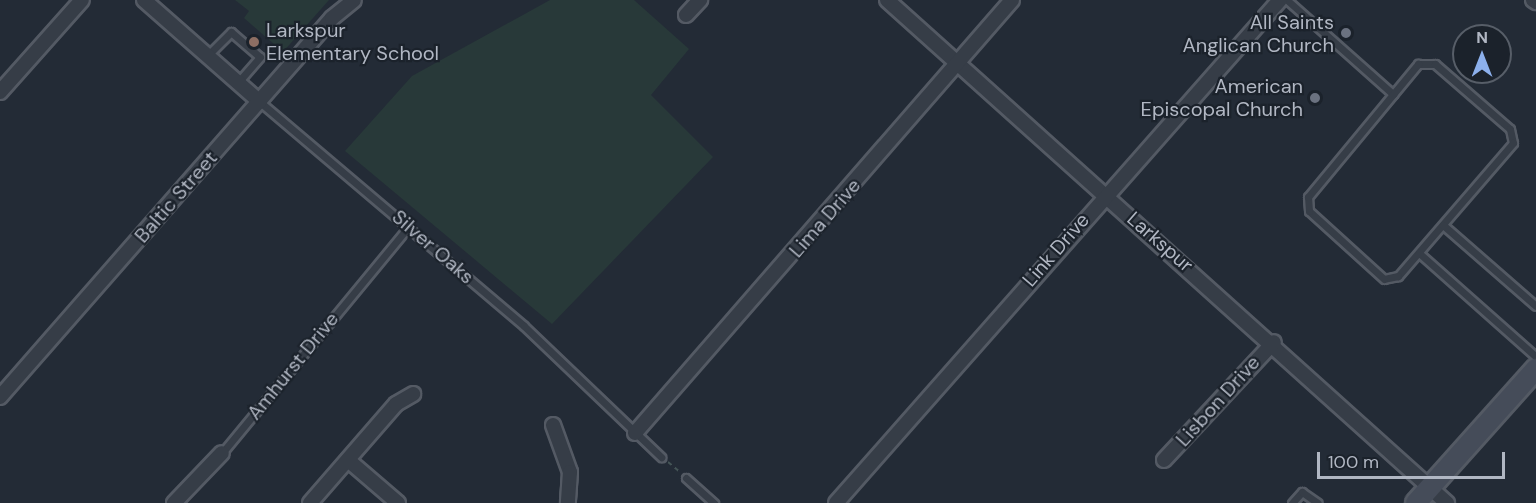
<!DOCTYPE html>
<html>
<head>
<meta charset="utf-8">
<style>
	body { margin:0 }
	#map { position:relative; width:1536px; height:503px; overflow:hidden; background:#232b36; font-family:"DM Sans",sans-serif }
	div>[style] { position:absolute }
	.green>* { inset:0; background:#283939 }
	.path>* { height:2px; margin-top:-1px; transform-origin:0; background:repeating-linear-gradient(90deg,#445456 0 4.5px,transparent 0 9px) }
	.roads { filter:drop-shadow(2px 0 #545a64) drop-shadow(-2px 0 #545a64) drop-shadow(0 2px #545a64) drop-shadow(0 -2px #545a64) }
	.lane>* { height:7px; margin:-3.5px; padding:0 3.5px; transform-origin:3.5px; border-radius:3.5px; background:#363d47 }
	.street>* { height:14px; margin:-7px; padding:0 7px; transform-origin:7px; border-radius:7px; background:#363d47 }
	.secondary>* { height:20px; margin:-10px; padding:0 10px; transform-origin:10px; border-radius:10px; background:#454c59 }
	.dots>* { width:16px; height:16px; translate:-50% -50%; box-sizing:border-box; border:3px solid #1b222b; border-radius:50% }
	span { translate:-50% -50%; white-space:nowrap; text-align:center; line-height:1.15; -webkit-text-stroke:4.5px #1b222b; paint-order:stroke }
	.poi-label { font-size:20px; color:#b1b7c3 }
	.right { translate:-100% -50%; text-align:right }
	.left { translate:0 -50%; text-align:left }
	.street-label { font-size:20px; color:#b1b7c3 }
	.north { position:absolute; left:1452px; top:24px; width:60px; height:60px; box-sizing:border-box; background:#1b222b; border:2px solid #575e68; border-radius:50%; rotate:0deg; font-size:16px; font-weight:700; line-height:24px; text-align:center; color:#b1b7c3 }
	.north::after { content:''; display:block; margin:auto; width:21px; height:27px; background:#8cb0ec; clip-path:polygon(50% 0,100% 100%,50% 72%,0 100%) }
	.scale { position:absolute; left:1317px; top:452px; width:188px; height:27px; box-sizing:border-box; border:3px solid #b1b7c3; border-top:0; padding-left:8px; font-size:18px; line-height:21px; white-space:nowrap; color:#b1b7c3; -webkit-text-stroke:4px #1b222b; paint-order:stroke }
</style>
</head>
<body>
<div id="map">
	<div class="green">
		<i style="clip-path:polygon(235px 0,329px 0,283px 52px,244px 18px,249px 11px)"></i>
		<i style="clip-path:polygon(550px 0,634px 0,689px 49px,651px 95px,713px 157px,552px 324px,345px 151px,412px 76px)"></i>
	</div>
	<div class="path">
		<i style="left:668px;top:462px;width:16px;rotate:40deg"></i>
	</div>
	<div class="roads">
		<div class="lane">
			<i style="left:1287px;top:0;width:142px;rotate:41.6deg"></i>
			<i style="left:207px;top:56px;width:34px;rotate:-45deg"></i>
			<i style="left:231px;top:32px;width:38px;rotate:41deg"></i>
			<i style="left:260px;top:57px;width:33px;rotate:131deg"></i>
			<i style="left:1418px;top:64px;width:17px"></i>
			<i style="left:1435px;top:64px;width:99px;rotate:40.9deg"></i>
			<i style="left:1510px;top:129px;width:14px;rotate:78deg"></i>
			<i style="left:1513px;top:143px;width:176px;rotate:130.8deg"></i>
			<i style="left:1398px;top:276px;width:14px;rotate:168deg"></i>
			<i style="left:1384px;top:279px;width:101px;rotate:-137.8deg"></i>
			<i style="left:1309px;top:211px;width:14px;rotate:-94deg"></i>
			<i style="left:1308px;top:197px;width:173px;rotate:-50.4deg"></i>
			<i style="left:260px;top:102px;width:346px;rotate:40.3deg"></i>
			<i style="left:524px;top:326px;width:190px;rotate:43.7deg"></i>
			<i style="left:1443px;top:225px;width:123px;rotate:41.1deg"></i>
			<i style="left:1419px;top:253px;width:157px;rotate:41.6deg"></i>
			<i style="left:222px;top:453px;width:294px;rotate:-50.5deg"></i>
			<i style="left:686px;top:478px;width:38px;rotate:42deg"></i>
			<i style="left:1292px;top:503px;width:15px;rotate:-48deg"></i>
			<i style="left:1302px;top:492px;width:19px;rotate:35deg"></i>
		</div>
		<div class="street">
			<i style="left:144px;top:0;width:154px;rotate:41.3deg"></i>
			<i style="left:887px;top:0;width:753px;rotate:41.93deg"></i>
			<i style="left:1533px;top:0;width:4px;rotate:34deg"></i>
			<i style="left:686px;top:15px;width:21px;rotate:-47deg"></i>
			<i style="left:0;top:92px;width:123px;rotate:-48.3deg"></i>
			<i style="left:0;top:397px;width:504px;rotate:-48.78deg"></i>
			<i style="left:332px;top:18px;width:28px;rotate:-39deg"></i>
			<i style="left:553px;top:425px;width:50px;rotate:70.1deg"></i>
			<i style="left:570px;top:472px;width:31px;rotate:94deg"></i>
			<i style="left:635px;top:433px;width:574px;rotate:-48.95deg"></i>
			<i style="left:348px;top:460px;width:66px;rotate:40.7deg"></i>
			<i style="left:1164px;top:460px;width:161px;rotate:-47deg"></i>
			<i style="left:174px;top:503px;width:69px;rotate:-46.2deg"></i>
			<i style="left:310px;top:503px;width:131px;rotate:-49deg"></i>
			<i style="left:396px;top:404px;width:20px;rotate:-30deg"></i>
			<i style="left:836px;top:503px;width:671px;rotate:-48.57deg"></i>
		</div>
		<div class="secondary">
			<i style="left:1416px;top:503px;width:180px;rotate:-48.2deg"></i>
		</div>
	</div>
	<div class="dots">
		<i style="left:1346px;top:33px;background:#6b7280"></i>
		<i style="left:254px;top:42px;background:#8d6e63"></i>
		<i style="left:1315px;top:98px;background:#6b7280"></i>
	</div>
	<div class="poi-label">
		<span class="right" style="left:1334px;top:34px">All Saints<br>Anglican Church</span>
		<span class="left" style="left:266px;top:42px">Larkspur<br>Elementary School</span>
		<span class="right" style="left:1303px;top:98px">American<br>Episcopal Church</span>
	</div>
	<div class="street-label">
		<span style="left:176px;top:197px;rotate:-49deg">Baltic Street</span>
		<span style="left:825px;top:218px;rotate:-49deg">Lima Drive</span>
		<span style="left:1160px;top:242px;rotate:41deg">Larkspur</span>
		<span style="left:433px;top:247px;rotate:41deg">Silver Oaks</span>
		<span style="left:1056px;top:250px;rotate:-49deg">Link Drive</span>
		<span style="left:293px;top:366px;rotate:-51deg">Amhurst Drive</span>
		<span style="left:1218px;top:401px;rotate:-48deg">Lisbon Drive</span>
	</div>
	<div class="north">N</div>
	<div class="scale">100 m</div>
</div>
</body>
</html>
